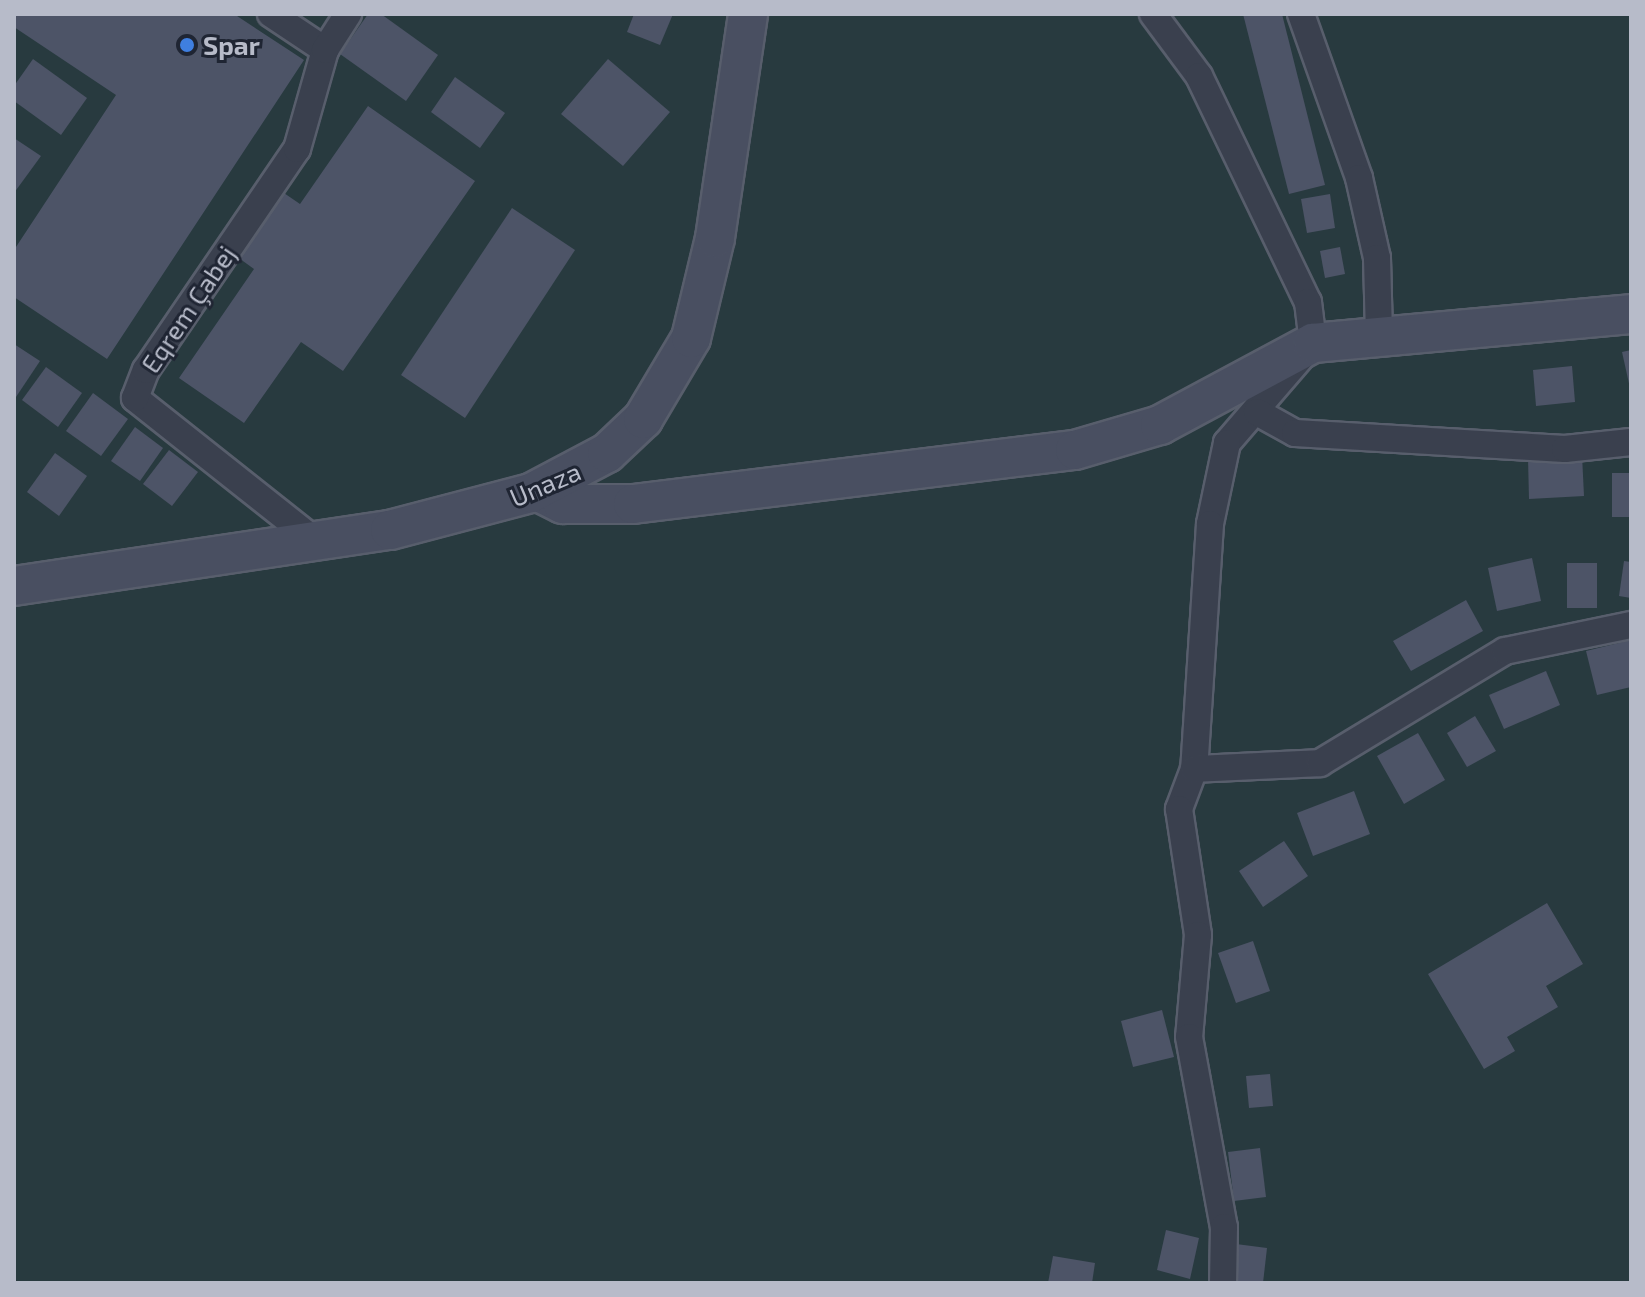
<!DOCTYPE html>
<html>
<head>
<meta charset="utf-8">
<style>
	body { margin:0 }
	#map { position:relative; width:1645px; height:1297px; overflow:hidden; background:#262e3e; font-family:"Exo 2",sans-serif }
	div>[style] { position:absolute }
	.green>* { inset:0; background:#283a3f }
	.building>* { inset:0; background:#4d5467 }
	.roads { filter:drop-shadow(2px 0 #585e6c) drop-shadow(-2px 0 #585e6c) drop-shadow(0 2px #585e6c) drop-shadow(0 -2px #585e6c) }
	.street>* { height:26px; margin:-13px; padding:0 13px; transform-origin:13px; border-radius:13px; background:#3a404e }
	.secondary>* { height:38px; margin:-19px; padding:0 19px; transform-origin:19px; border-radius:19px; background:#494f61 }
	.dots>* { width:22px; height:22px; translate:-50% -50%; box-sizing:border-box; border:4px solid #1f2533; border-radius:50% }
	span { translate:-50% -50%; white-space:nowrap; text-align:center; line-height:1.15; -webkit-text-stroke:6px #1f2533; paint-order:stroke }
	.poi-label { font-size:26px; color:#b7bbc9; font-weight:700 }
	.left { translate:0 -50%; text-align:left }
	.street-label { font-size:26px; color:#b7bbc9 }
	.frame { position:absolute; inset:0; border:16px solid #b7bbc9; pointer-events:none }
</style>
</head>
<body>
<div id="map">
	<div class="green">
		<i style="clip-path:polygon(14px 14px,1631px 14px,1631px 1283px,14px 1283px)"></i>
	</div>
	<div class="building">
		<i style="clip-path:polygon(14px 14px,234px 14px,304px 60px,107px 359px,14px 297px,14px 250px,116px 95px,14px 27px)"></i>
		<i style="clip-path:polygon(368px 14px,381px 14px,438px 55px,406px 101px,340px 54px)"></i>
		<i style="clip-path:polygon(634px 14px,673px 14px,660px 45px,627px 32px)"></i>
		<i style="clip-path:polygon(1243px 14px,1282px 14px,1325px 185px,1289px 194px)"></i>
		<i style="clip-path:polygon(33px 59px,87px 98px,61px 135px,14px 101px,14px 86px)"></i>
		<i style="clip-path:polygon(608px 59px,670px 112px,623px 166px,561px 114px)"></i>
		<i style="clip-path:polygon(455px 77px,505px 113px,480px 148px,431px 112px)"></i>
		<i style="clip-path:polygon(368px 106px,475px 181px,343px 371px,301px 342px,244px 423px,179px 378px,254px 269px,236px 256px,281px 191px,300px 204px)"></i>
		<i style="clip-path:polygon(14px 138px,41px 156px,14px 193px)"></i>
		<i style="clip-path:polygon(1330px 194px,1335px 228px,1307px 233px,1301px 199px)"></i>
		<i style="clip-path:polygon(512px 208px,575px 250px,465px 418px,401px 375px)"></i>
		<i style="clip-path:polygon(1340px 247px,1345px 274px,1325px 278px,1320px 251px)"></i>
		<i style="clip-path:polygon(14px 344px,40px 361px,16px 397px,14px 395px)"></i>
		<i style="clip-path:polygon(1631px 350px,1631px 388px,1630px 388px,1622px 352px)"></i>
		<i style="clip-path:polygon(1572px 366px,1575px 402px,1536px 406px,1533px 370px)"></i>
		<i style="clip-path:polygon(46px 367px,82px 393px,58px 427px,22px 400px)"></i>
		<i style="clip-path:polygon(93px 393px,128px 419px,101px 456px,66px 431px)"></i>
		<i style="clip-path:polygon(135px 427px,163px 448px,140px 481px,111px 461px)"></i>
		<i style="clip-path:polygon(169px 450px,198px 472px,172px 506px,143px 484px)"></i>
		<i style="clip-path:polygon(55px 453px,87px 476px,59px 516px,27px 492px)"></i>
		<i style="clip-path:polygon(1582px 455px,1584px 496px,1529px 499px,1528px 458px)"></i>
		<i style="clip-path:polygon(1612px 473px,1631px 473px,1631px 517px,1612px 517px)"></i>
		<i style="clip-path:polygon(1532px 558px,1541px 601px,1497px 611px,1488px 568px)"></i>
		<i style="clip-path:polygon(1624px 561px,1631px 562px,1631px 598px,1619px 596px)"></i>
		<i style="clip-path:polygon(1567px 563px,1597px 563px,1597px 608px,1567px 608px)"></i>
		<i style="clip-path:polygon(1466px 600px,1483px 631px,1411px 671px,1393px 641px)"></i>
		<i style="clip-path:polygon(1631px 640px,1631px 687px,1597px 695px,1586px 651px)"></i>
		<i style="clip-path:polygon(1546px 671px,1560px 705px,1504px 729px,1489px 695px)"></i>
		<i style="clip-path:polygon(1475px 716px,1496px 751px,1467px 767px,1447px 733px)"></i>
		<i style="clip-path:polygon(1418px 733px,1445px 780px,1404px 804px,1377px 756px)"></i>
		<i style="clip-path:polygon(1354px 791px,1370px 834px,1313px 856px,1297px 813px)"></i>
		<i style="clip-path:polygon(1284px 841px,1308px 876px,1263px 907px,1239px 871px)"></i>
		<i style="clip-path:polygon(1547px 903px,1583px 964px,1546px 986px,1558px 1007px,1507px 1037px,1515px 1051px,1484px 1069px,1428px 974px)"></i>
		<i style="clip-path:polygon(1253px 941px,1270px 991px,1236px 1003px,1218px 953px)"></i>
		<i style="clip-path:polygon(1162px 1010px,1174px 1057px,1133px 1067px,1121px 1021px)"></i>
		<i style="clip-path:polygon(1270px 1074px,1273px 1106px,1249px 1108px,1246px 1076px)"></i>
		<i style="clip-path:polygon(1260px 1148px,1266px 1197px,1234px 1201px,1228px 1152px)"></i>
		<i style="clip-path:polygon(1166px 1230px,1199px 1238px,1190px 1279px,1157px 1270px)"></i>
		<i style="clip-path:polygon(1236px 1244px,1267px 1248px,1263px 1283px,1232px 1281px)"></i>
		<i style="clip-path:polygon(1053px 1256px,1095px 1263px,1092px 1283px,1048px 1283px)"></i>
	</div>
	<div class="roads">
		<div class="street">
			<i style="left:271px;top:14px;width:65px;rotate:33.7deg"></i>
			<i style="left:1153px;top:14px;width:77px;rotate:53.4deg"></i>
			<i style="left:1199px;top:76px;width:251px;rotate:64.3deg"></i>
			<i style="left:1308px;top:302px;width:41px;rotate:83deg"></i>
			<i style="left:1313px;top:343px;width:132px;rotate:130.7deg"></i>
			<i style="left:1227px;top:443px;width:83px;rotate:101.9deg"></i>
			<i style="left:1210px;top:524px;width:246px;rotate:93.7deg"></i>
			<i style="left:1194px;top:769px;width:43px;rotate:110.6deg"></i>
			<i style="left:1179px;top:809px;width:127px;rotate:81.4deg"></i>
			<i style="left:1198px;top:935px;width:102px;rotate:95deg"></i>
			<i style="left:1189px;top:1037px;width:193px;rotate:79.6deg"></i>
			<i style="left:1224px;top:1227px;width:56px;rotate:91deg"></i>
			<i style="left:1301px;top:14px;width:174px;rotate:70.5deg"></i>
			<i style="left:1359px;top:178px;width:82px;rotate:77.3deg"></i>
			<i style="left:1377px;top:258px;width:79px;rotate:88.5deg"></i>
			<i style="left:1257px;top:412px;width:43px;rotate:28.9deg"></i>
			<i style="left:1295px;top:433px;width:270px;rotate:3.4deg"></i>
			<i style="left:1565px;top:449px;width:66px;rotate:-6.1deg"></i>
			<i style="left:319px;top:544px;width:235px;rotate:-141.6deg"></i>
			<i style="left:135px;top:398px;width:30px;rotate:-69deg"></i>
			<i style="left:146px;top:370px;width:268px;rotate:-55.7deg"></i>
			<i style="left:297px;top:149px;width:103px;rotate:-74.2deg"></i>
			<i style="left:325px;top:50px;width:43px;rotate:-57.4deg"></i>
			<i style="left:1194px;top:769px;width:126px;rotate:-2.7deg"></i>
			<i style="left:1320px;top:763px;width:216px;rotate:-31.2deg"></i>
			<i style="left:1505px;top:651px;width:129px;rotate:-11.7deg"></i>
		</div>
		<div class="secondary">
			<i style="left:537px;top:491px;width:29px;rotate:27deg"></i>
			<i style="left:563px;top:504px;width:70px"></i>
			<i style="left:633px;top:504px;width:445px;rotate:-7deg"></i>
			<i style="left:1075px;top:450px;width:89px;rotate:-16.4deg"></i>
			<i style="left:1160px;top:425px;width:174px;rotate:-28.2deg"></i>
			<i style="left:1313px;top:343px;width:319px;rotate:-5.2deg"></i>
			<i style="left:14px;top:586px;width:380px;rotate:-8.5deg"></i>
			<i style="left:390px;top:530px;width:146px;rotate:-14.7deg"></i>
			<i style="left:531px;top:493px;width:86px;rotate:-27.8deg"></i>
			<i style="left:607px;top:453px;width:50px;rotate:-43.4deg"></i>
			<i style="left:643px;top:419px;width:94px;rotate:-59.3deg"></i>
			<i style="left:691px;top:338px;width:103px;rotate:-76.5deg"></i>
			<i style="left:715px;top:238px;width:226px;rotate:-81.6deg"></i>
		</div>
	</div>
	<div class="dots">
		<i style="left:187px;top:45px;background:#3f7fe0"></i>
	</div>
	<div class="poi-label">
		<span class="left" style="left:203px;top:45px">Spar</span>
	</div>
	<div class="street-label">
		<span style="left:188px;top:309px;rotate:-56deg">Eqrem Çabej</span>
		<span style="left:545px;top:484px;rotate:-23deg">Unaza</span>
	</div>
	<div class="frame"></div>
</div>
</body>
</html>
